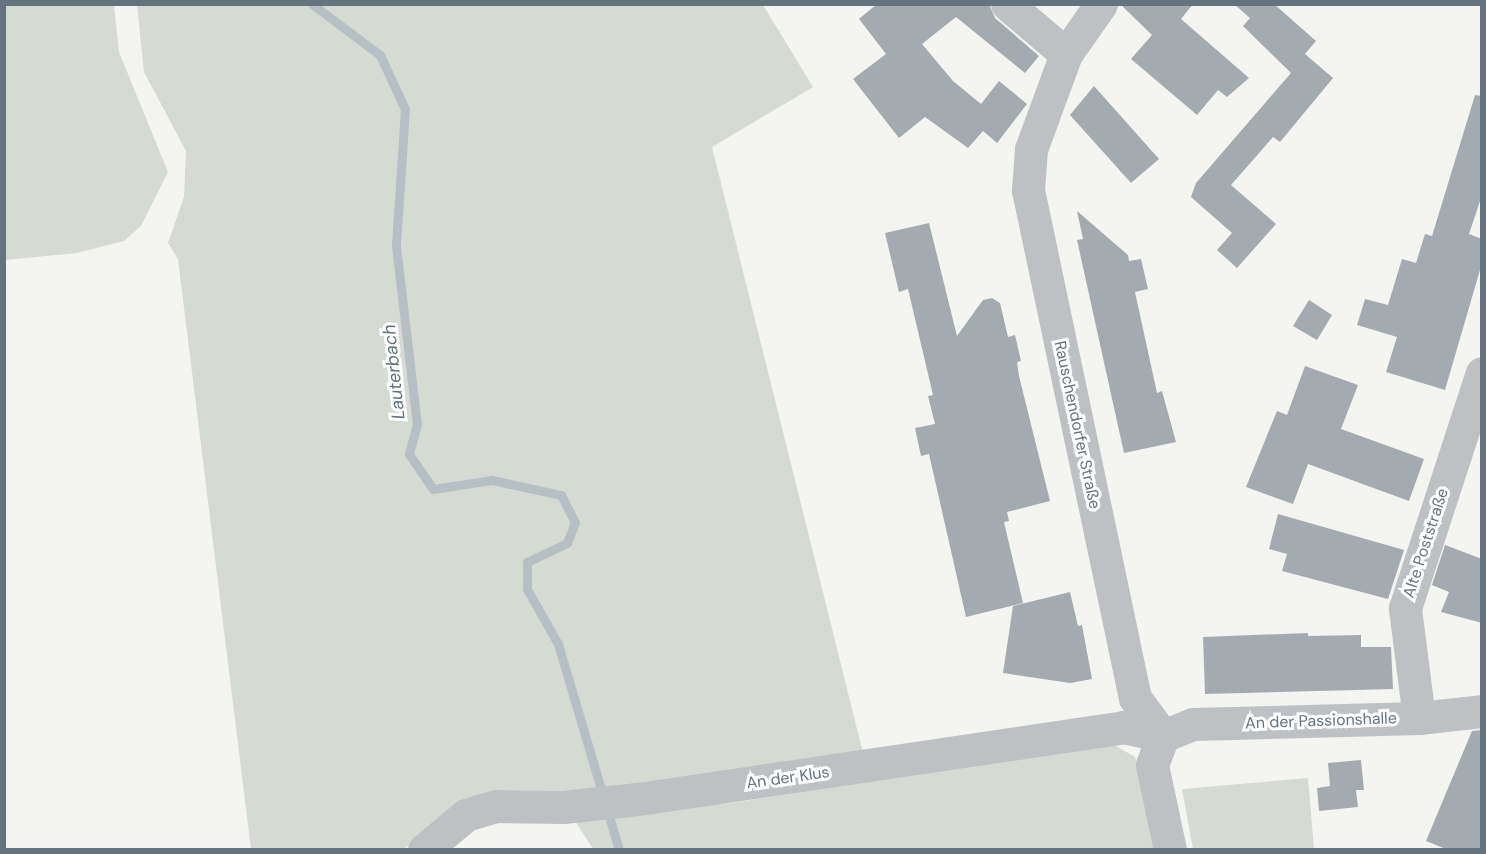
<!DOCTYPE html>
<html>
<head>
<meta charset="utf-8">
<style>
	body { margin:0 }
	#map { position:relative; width:1486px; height:854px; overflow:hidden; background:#f4f4f0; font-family:"DM Sans",sans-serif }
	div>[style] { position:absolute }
	.green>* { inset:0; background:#d5dad2 }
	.stream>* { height:9px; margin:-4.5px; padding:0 4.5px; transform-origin:4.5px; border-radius:4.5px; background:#b6c0c4 }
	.building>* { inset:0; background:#a4abb0 }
	.minor>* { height:33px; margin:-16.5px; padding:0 16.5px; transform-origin:16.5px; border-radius:16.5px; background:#bdc1c4 }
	span { translate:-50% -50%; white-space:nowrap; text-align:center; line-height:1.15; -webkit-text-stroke:6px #fff; paint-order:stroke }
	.street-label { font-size:16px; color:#65737e }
	.water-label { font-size:18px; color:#61747b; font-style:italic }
	.frame { position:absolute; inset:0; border:6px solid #65737e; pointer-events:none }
</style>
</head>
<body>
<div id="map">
	<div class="green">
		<i style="clip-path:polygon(5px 4px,114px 5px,119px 52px,168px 172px,141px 226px,124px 241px,77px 253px,5px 260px)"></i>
		<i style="clip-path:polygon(137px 5px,763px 5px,813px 87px,712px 147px,864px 757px,633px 788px,462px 802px,404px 849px,251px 849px,178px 259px,168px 243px,184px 197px,186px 151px,144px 72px)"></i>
		<i style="clip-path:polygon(1109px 742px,1135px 757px,1155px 849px,593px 849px,574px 819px,739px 802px)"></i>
		<i style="clip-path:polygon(1308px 778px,1314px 849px,1193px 849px,1182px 789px)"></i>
	</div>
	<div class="stream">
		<i style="left:312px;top:4px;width:85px;rotate:36.9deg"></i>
		<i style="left:380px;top:55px;width:60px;rotate:65.2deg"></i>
		<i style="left:405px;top:109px;width:137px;rotate:93.8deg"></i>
		<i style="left:396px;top:246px;width:179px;rotate:83.3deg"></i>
		<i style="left:417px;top:424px;width:31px;rotate:105deg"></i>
		<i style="left:409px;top:454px;width:42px;rotate:55.6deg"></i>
		<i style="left:433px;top:489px;width:60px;rotate:-8.7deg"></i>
		<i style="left:492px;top:480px;width:71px;rotate:12.3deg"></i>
		<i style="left:561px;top:495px;width:30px;rotate:63deg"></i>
		<i style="left:575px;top:522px;width:22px;rotate:111deg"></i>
		<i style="left:567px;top:543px;width:44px;rotate:154.6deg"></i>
		<i style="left:527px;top:562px;width:27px;rotate:90deg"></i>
		<i style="left:527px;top:589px;width:63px;rotate:60.6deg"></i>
		<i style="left:558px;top:644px;width:215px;rotate:73.5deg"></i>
	</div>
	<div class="building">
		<i style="clip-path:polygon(877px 4px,989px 4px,995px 18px,1039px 56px,1025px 73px,956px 17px,922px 44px,953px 81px,981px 104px,999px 81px,1027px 104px,997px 143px,983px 131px,968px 148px,925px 117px,899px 138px,853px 79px,886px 54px,859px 19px)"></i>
		<i style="clip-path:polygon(1120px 4px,1193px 4px,1181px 19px,1249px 78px,1227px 97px,1218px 90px,1197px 115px,1131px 59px,1152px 35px)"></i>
		<i style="clip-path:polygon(1234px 4px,1274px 4px,1316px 41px,1305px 54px,1333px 78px,1280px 142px,1273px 137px,1231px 185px,1276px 224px,1237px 268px,1217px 250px,1232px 233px,1191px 197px,1196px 183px,1291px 73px,1243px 26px,1250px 18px)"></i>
		<i style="clip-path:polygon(1094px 86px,1159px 159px,1131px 183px,1070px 115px)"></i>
		<i style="clip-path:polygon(1475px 95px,1482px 96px,1482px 195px,1469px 234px,1482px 239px,1482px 263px,1445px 390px,1386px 372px,1397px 337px,1357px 325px,1365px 299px,1388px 305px,1402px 259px,1416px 263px,1425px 234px,1432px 236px)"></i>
		<i style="clip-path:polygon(1077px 211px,1128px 255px,1129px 261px,1141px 259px,1148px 289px,1135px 292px,1157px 393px,1162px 391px,1176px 442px,1124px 453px,1077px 240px,1083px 239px)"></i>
		<i style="clip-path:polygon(929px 223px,957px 336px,983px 300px,992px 298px,1000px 303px,1008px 337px,1015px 335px,1021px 361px,1017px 362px,1019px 376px,1050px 501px,1007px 512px,1009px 521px,1004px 522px,1023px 603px,966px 617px,929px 454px,921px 456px,915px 428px,935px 424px,928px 396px,933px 395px,908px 289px,899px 292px,885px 233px)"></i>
		<i style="clip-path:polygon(1309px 300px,1332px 315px,1317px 340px,1293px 326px)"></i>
		<i style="clip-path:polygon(1305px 366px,1358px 385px,1341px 429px,1424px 459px,1409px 501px,1308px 464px,1293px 504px,1246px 487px,1277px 411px,1287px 415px)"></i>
		<i style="clip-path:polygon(1278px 514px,1404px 550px,1388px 599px,1282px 571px,1287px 554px,1269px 549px)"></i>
		<i style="clip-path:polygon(1445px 545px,1482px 559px,1482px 623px,1441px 612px,1449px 592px,1432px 585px)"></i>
		<i style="clip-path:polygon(1070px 592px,1078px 626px,1082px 625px,1092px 679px,1070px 683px,1003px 673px,1013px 606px)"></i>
		<i style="clip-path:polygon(1308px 633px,1308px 636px,1361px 635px,1361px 647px,1391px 647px,1393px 689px,1205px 694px,1203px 637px)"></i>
		<i style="clip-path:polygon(1482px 730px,1482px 849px,1446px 849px,1426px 841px,1472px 731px)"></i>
		<i style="clip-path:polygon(1361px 760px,1364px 790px,1356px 790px,1358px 807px,1319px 811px,1317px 788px,1330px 786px,1328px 763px)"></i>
	</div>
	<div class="minor">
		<i style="left:1007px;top:4px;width:77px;rotate:40.3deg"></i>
		<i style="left:1101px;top:4px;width:61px;rotate:125deg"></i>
		<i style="left:1066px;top:54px;width:101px;rotate:110.2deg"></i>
		<i style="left:1031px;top:149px;width:41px;rotate:94.2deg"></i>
		<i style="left:1028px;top:190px;width:519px;rotate:78.11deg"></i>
		<i style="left:1135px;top:698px;width:47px;rotate:53.6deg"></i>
		<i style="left:1419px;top:718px;width:111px;rotate:-97.3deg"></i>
		<i style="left:1405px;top:608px;width:247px;rotate:-71.9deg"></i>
		<i style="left:1163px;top:736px;width:32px;rotate:-22deg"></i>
		<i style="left:1193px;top:724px;width:226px;rotate:-1.5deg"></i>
		<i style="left:1419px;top:718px;width:63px;rotate:-6.3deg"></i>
		<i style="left:1163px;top:736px;width:31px;rotate:111deg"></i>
		<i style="left:1152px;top:765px;width:87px;rotate:78deg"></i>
		<i style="left:424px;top:850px;width:55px;rotate:-39.8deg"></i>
		<i style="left:466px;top:815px;width:31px;rotate:-17deg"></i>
		<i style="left:496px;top:806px;width:67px;rotate:0.9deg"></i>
		<i style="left:563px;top:807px;width:75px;rotate:-6.1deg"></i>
		<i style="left:638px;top:799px;width:490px;rotate:-8.4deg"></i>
		<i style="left:1123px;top:727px;width:41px;rotate:12.7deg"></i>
	</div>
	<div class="street-label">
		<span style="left:1077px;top:425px;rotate:78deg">Rauschendorfer Straße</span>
		<span style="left:1426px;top:543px;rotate:-72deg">Alte Poststraße</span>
		<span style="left:1321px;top:721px;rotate:-2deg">An der Passionshalle</span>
		<span style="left:788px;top:778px;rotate:-8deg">An der Klus</span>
	</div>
	<div class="water-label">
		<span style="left:394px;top:372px;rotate:-96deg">Lauterbach</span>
	</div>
	<div class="frame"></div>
</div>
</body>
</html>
